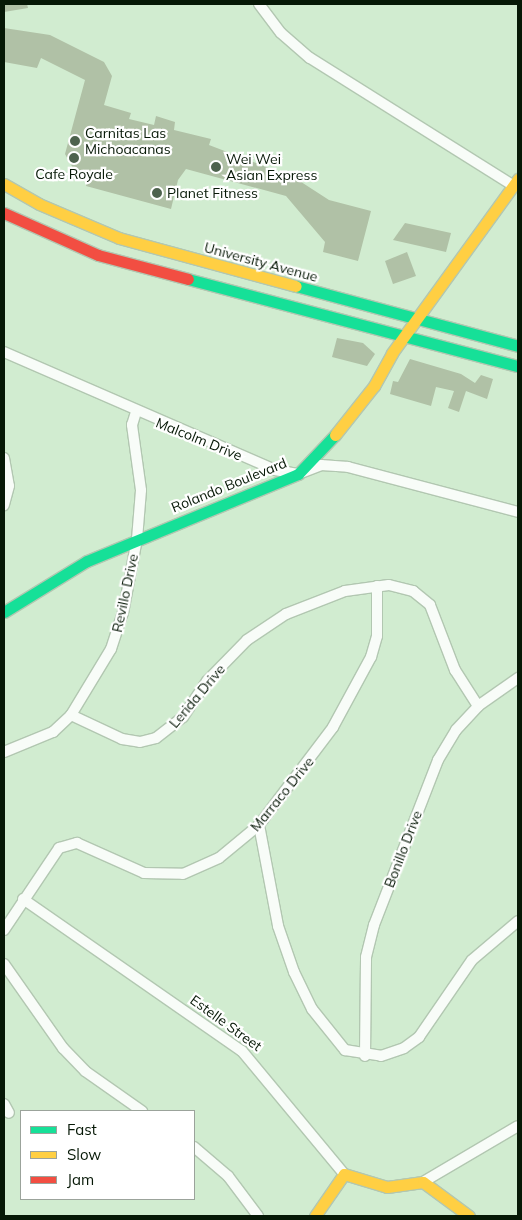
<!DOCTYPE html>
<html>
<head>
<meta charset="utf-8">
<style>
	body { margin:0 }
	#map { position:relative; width:522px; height:1220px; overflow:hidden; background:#d1ecd0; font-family:Mulish,sans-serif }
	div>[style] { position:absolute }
	.building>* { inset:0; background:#b0c1a6 }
	.roads { filter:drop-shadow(1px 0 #b2c7b1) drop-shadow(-1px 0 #b2c7b1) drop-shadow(0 1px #b2c7b1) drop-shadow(0 -1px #b2c7b1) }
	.street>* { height:10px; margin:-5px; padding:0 5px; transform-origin:5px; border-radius:5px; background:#f8fcf8 }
	.fast>* { height:11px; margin:-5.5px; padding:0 5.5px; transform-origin:5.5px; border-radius:5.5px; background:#16e098 }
	.slow>* { height:11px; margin:-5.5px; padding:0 5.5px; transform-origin:5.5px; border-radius:5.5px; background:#ffcf43 }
	.jam>* { height:11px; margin:-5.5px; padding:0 5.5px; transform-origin:5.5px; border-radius:5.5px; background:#f24e42 }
	.dots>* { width:14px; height:14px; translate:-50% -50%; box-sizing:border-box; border:2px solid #fff; border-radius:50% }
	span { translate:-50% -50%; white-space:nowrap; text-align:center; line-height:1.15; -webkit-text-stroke:4.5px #fff; paint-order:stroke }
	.poi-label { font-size:14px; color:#061806 }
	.left { translate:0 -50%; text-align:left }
	.street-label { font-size:14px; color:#061806 }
	.frame { position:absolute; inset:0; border:5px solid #061806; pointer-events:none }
	.legend { position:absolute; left:20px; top:1110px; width:175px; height:90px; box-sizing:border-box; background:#fff; border:1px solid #9ba39b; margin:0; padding:6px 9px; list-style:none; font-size:15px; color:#061806 }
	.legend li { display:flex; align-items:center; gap:10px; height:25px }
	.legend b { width:25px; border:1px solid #9ba39b }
</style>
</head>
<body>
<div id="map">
	<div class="building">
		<i style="clip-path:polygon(4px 4px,27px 4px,28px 8px,4px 12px)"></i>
		<i style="clip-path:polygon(4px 28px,50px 35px,104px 62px,112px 76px,104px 105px,131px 113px,129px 119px,154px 125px,156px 116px,175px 122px,174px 130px,211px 139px,209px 145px,295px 178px,329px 200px,371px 211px,358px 261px,323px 252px,325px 242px,286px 196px,186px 169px,178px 180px,171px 209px,86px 186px,88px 177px,74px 170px,65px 154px,85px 80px,41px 58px,37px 68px,4px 62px)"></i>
		<i style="clip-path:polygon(405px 223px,451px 233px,446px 252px,393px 240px)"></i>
		<i style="clip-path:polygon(407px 252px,416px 276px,393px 284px,385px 261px)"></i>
		<i style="clip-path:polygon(337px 338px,363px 343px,375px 354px,367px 366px,332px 357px)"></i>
		<i style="clip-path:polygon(410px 359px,461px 374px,475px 383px,481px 375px,493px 379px,487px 399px,466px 391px,459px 412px,448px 408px,454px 391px,436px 387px,431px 406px,390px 394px,393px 381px,398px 382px)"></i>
	</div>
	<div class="roads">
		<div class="street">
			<i style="left:259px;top:4px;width:36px;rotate:53deg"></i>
			<i style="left:281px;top:33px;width:38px;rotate:41deg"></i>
			<i style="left:310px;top:58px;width:241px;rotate:32.1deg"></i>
			<i style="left:4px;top:352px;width:296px;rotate:23.5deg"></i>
			<i style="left:275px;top:470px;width:23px;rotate:10deg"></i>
			<i style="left:298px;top:474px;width:25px;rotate:-21deg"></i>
			<i style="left:321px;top:465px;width:27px;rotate:4deg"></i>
			<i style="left:348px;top:467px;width:176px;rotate:14.8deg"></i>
			<i style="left:4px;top:458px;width:28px;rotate:80deg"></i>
			<i style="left:9px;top:486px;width:20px;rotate:105deg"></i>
			<i style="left:71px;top:715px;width:56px;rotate:25.2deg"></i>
			<i style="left:122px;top:739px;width:18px;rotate:9deg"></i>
			<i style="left:140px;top:742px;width:16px;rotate:-14deg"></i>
			<i style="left:156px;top:738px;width:34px;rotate:-38deg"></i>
			<i style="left:183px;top:717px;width:43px;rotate:-56.3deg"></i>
			<i style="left:207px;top:681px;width:57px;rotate:-45.7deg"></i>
			<i style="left:247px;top:640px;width:47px;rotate:-33.7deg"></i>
			<i style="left:286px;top:614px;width:63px;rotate:-21.3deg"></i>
			<i style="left:345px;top:591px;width:44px;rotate:-7.8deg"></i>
			<i style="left:389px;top:585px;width:25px;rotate:14deg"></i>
			<i style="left:413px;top:591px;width:22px;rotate:39deg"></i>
			<i style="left:430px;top:605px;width:70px;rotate:69deg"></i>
			<i style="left:455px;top:670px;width:43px;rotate:57.4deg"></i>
			<i style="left:4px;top:752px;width:53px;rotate:-22.2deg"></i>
			<i style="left:53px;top:732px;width:25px;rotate:-43deg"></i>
			<i style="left:71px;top:715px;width:77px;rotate:-58.8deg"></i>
			<i style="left:111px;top:649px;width:38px;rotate:-72deg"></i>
			<i style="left:123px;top:613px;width:75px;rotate:-79.3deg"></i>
			<i style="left:137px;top:539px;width:49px;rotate:-85.3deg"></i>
			<i style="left:141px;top:490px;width:66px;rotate:-97.9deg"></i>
			<i style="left:132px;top:425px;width:14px;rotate:-73deg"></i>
			<i style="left:259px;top:825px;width:103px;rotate:79.3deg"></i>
			<i style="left:278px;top:926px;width:49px;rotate:70.8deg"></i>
			<i style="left:294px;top:972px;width:41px;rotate:64.1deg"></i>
			<i style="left:312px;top:1009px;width:53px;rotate:51.2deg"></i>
			<i style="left:345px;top:1050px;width:36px;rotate:9deg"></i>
			<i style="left:381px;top:1056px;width:24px;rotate:-19deg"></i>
			<i style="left:404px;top:1048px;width:19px;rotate:-36deg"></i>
			<i style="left:419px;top:1037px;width:93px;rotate:-55.5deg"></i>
			<i style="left:472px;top:960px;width:60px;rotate:-40.3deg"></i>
			<i style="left:23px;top:899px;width:267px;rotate:34.8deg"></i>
			<i style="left:242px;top:1051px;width:160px;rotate:50.3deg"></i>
			<i style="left:4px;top:930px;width:99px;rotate:-56.1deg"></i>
			<i style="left:59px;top:848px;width:19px;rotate:-16deg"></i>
			<i style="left:77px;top:843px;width:73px;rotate:24.1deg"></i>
			<i style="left:144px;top:873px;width:39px;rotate:1deg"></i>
			<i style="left:183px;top:874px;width:39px;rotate:-24deg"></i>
			<i style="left:219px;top:858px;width:52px;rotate:-39.5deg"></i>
			<i style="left:259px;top:825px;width:123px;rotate:-52.9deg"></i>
			<i style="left:333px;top:727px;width:80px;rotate:-61.5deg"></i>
			<i style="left:371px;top:657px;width:22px;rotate:-74deg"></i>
			<i style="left:377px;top:636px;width:50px;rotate:-90deg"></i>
			<i style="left:4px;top:964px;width:103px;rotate:54.9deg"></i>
			<i style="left:63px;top:1048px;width:32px;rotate:46deg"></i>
			<i style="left:85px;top:1071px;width:70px;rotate:35.1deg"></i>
			<i style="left:365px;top:1056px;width:99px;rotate:-89.4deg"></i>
			<i style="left:366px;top:957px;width:33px;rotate:-76deg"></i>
			<i style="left:374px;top:925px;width:177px;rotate:-68.8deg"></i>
			<i style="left:438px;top:760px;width:35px;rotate:-59deg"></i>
			<i style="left:456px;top:730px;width:33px;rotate:-47deg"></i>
			<i style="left:478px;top:706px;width:49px;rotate:-35deg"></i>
			<i style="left:4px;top:1104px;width:10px;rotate:61deg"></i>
			<i style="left:194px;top:1147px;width:45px;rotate:40.5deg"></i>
			<i style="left:228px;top:1176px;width:50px;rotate:53.1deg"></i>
			<i style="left:423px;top:1182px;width:110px;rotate:-30.5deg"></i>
		</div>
		<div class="fast">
			<i style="left:188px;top:279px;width:341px;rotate:14.8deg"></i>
			<i style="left:296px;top:286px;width:230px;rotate:15.1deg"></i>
			<i style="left:4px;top:612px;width:97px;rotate:-31.6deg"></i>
			<i style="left:87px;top:561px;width:228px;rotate:-22.4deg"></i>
			<i style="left:298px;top:474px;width:54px;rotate:-46.5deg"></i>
		</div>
		<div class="slow">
			<i style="left:4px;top:184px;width:40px;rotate:29.7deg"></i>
			<i style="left:39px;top:204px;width:87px;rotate:23deg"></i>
			<i style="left:119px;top:238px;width:183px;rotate:15.2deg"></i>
			<i style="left:335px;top:435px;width:63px;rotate:-51.5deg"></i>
			<i style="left:374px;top:386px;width:38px;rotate:-61deg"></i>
			<i style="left:392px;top:353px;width:215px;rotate:-54.1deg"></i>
			<i style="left:315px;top:1216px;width:51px;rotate:-55.4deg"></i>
			<i style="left:344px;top:1174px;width:45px;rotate:16.8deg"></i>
			<i style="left:387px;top:1187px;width:36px;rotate:-8deg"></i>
			<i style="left:423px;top:1182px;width:57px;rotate:36.5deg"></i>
		</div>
		<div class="jam">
			<i style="left:4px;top:213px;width:103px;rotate:24.1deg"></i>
			<i style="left:98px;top:255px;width:93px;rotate:14.9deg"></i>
		</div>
	</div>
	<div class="dots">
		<i style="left:75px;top:141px;background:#4d624d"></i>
		<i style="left:74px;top:158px;background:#4d624d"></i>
		<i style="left:216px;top:167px;background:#4d624d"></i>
		<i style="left:157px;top:193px;background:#4d624d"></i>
	</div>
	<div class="poi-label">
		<span class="left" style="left:85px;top:141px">Carnitas Las<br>Michoacanas</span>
		<span class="left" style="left:226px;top:167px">Wei Wei<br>Asian Express</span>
		<span style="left:74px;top:174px">Cafe Royale</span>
		<span class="left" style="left:167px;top:193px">Planet Fitness</span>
	</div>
	<div class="street-label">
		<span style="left:261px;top:262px;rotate:15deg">University Avenue</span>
		<span style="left:199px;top:439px;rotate:22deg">Malcolm Drive</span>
		<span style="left:229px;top:485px;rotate:-22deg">Rolando Boulevard</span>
		<span style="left:125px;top:593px;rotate:-78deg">Revillo Drive</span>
		<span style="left:197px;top:696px;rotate:-50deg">Lerida Drive</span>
		<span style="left:282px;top:794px;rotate:-51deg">Marraco Drive</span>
		<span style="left:403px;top:849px;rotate:-69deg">Bonillo Drive</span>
		<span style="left:226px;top:1023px;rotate:36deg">Estelle Street</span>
	</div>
	<div class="frame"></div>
	<ul class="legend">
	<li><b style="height:6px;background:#16e098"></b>Fast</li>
	<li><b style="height:6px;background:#ffcf43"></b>Slow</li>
	<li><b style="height:6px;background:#f24e42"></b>Jam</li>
	</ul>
</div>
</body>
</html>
